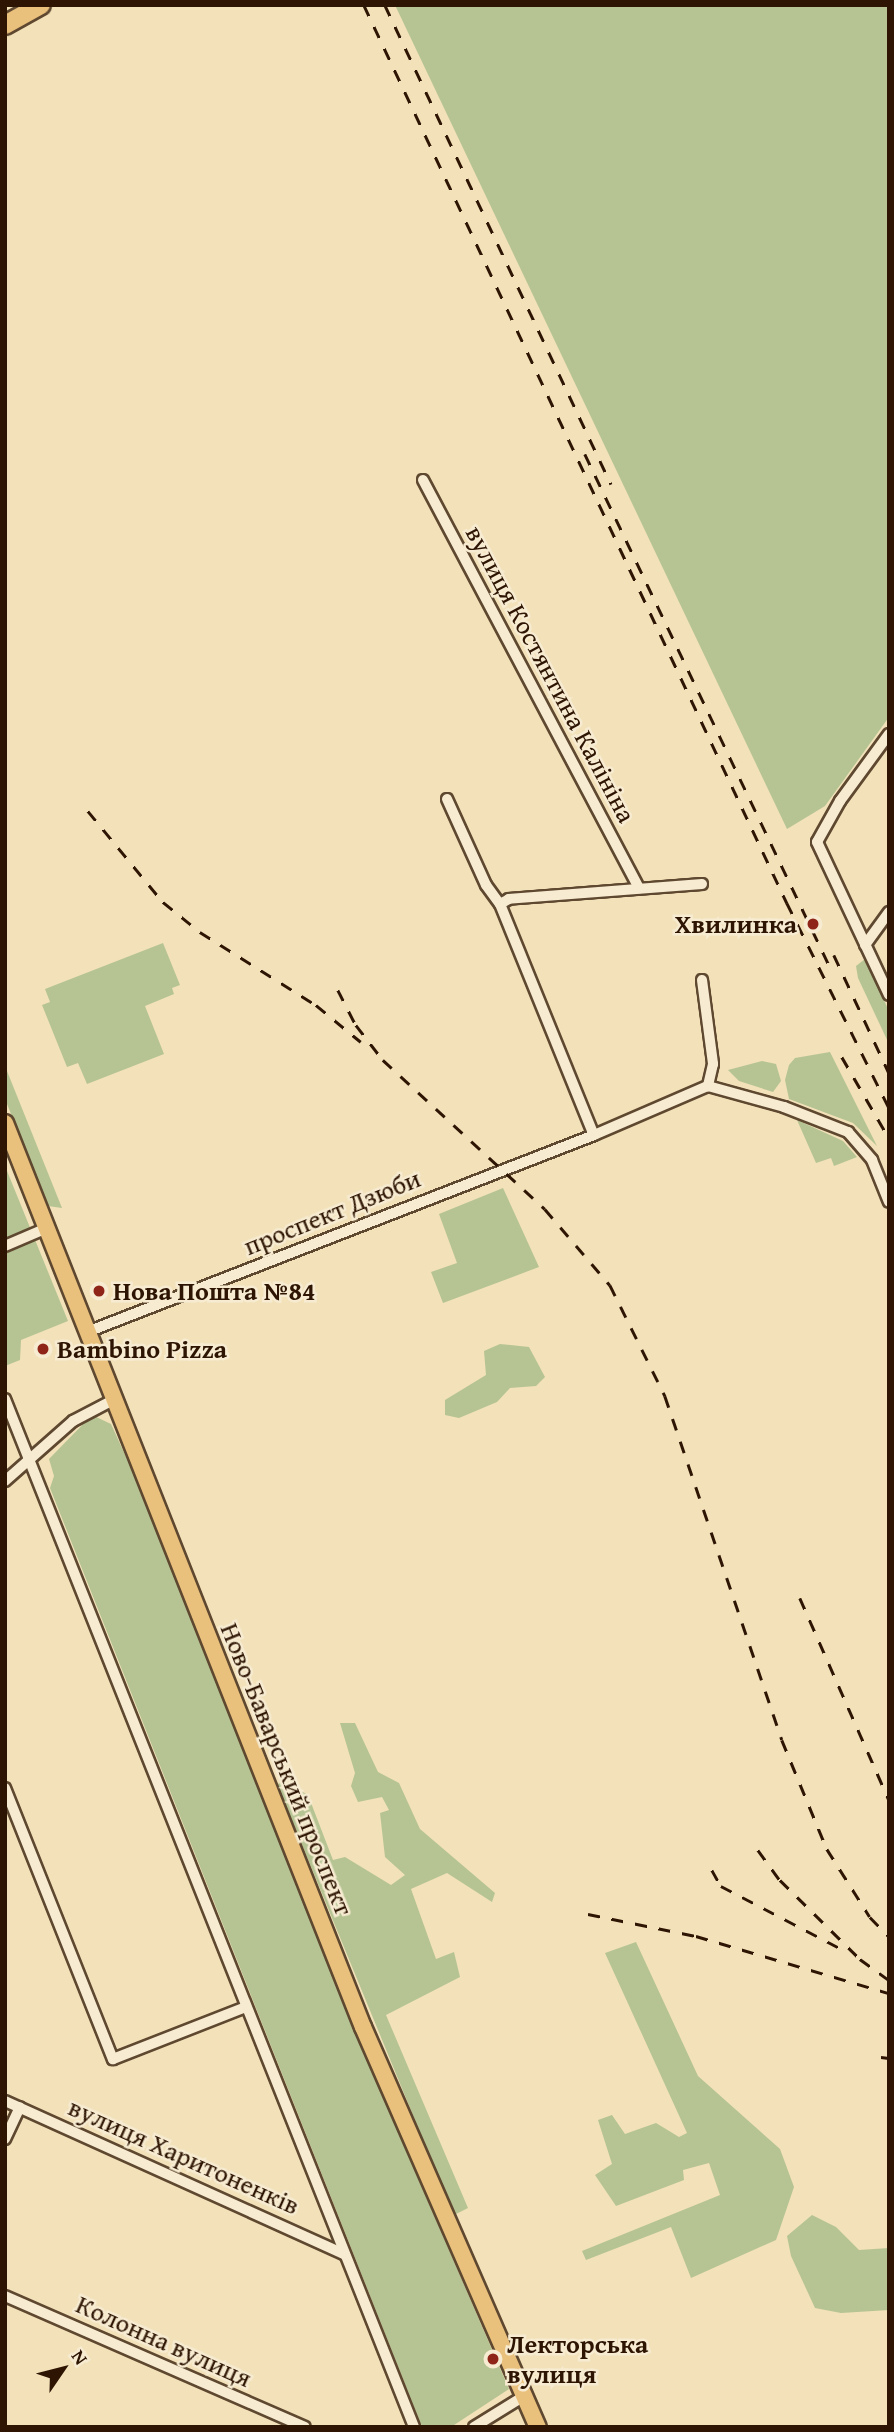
<!DOCTYPE html>
<html>
<head>
<meta charset="utf-8">
<style>
	body { margin:0 }
	#map { position:relative; width:894px; height:2432px; overflow:hidden; background:#f2e1b9; font-family:"Gentium Book Plus",serif }
	div>[style] { position:absolute }
	.green>* { inset:0; background:#b6c493 }
	.roads { filter:drop-shadow(2px 0 #5f4830) drop-shadow(-2px 0 #5f4830) drop-shadow(0 2px #5f4830) drop-shadow(0 -2px #5f4830) }
	.minor>* { height:10px; margin:-5px; padding:0 5px; transform-origin:5px; border-radius:5px; background:#f7ecd2 }
	.primary>* { height:16px; margin:-8px; padding:0 8px; transform-origin:8px; border-radius:8px; background:#e9c07c }
	.trunk>* { height:18px; margin:-9px; padding:0 9px; transform-origin:9px; border-radius:9px; background:#e9c07c }
	.rail>* { height:2.5px; margin-top:-1.25px; transform-origin:0; background:repeating-linear-gradient(90deg,#2e1503 0 12px,transparent 0 24px) }
	.dots>* { width:19px; height:19px; translate:-50% -50%; box-sizing:border-box; border:4px solid #f7ecd2; border-radius:50% }
	span { translate:-50% -50%; white-space:nowrap; text-align:center; line-height:1.15; -webkit-text-stroke:5px #f7ecd2; paint-order:stroke }
	.street-label { font-size:26px; color:#2e1503 }
	.poi-label { font-size:26px; color:#2e1503; font-weight:700 }
	.right { translate:-100% -50%; text-align:right }
	.left { translate:0 -50%; text-align:left }
	.frame { position:absolute; inset:0; border:7px solid #2e1503; pointer-events:none }
	.north { position:absolute; left:28px; top:2334px; width:70px; height:70px; -webkit-text-stroke:5px #f7ecd2; paint-order:stroke; rotate:55deg; font-size:19px; font-weight:700; line-height:28px; text-align:center; color:#2e1503 }
	.north::after { content:''; display:block; margin:auto; width:24px; height:32px; background:#2e1503; clip-path:polygon(50% 0,100% 100%,50% 72%,0 100%) }
</style>
</head>
<body>
<div id="map">
	<div class="green">
		<i style="clip-path:polygon(395px 5px,889px 5px,889px 717px,825px 806px,787px 829px)"></i>
		<i style="clip-path:polygon(163px 943px,180px 985px,172px 988px,174px 994px,145px 1006px,164px 1054px,87px 1084px,78px 1063px,67px 1067px,42px 1005px,50px 1002px,45px 989px)"></i>
		<i style="clip-path:polygon(865px 959px,889px 1011px,889px 1044px,858px 978px,856px 966px)"></i>
		<i style="clip-path:polygon(830px 1052px,877px 1146px,853px 1123px,789px 1099px,785px 1080px,789px 1065px,795px 1058px)"></i>
		<i style="clip-path:polygon(762px 1061px,776px 1064px,781px 1081px,773px 1092px,739px 1081px,728px 1070px)"></i>
		<i style="clip-path:polygon(5px 1066px,62px 1208px,48px 1206px,5px 1099px)"></i>
		<i style="clip-path:polygon(797px 1120px,843px 1141px,857px 1157px,834px 1166px,831px 1158px,816px 1163px)"></i>
		<i style="clip-path:polygon(5px 1166px,68px 1321px,21px 1340px,20px 1360px,5px 1366px)"></i>
		<i style="clip-path:polygon(503px 1188px,539px 1267px,443px 1303px,431px 1272px,457px 1263px,439px 1214px)"></i>
		<i style="clip-path:polygon(500px 1344px,529px 1347px,545px 1377px,536px 1386px,510px 1388px,497px 1402px,459px 1418px,445px 1415px,445px 1400px,486px 1375px,484px 1351px)"></i>
		<i style="clip-path:polygon(92px 1415px,111px 1424px,133px 1472px,354px 2030px,509px 2389px,451px 2427px,422px 2427px,50px 1488px,54px 1476px,49px 1459px)"></i>
		<i style="clip-path:polygon(340px 1723px,355px 1723px,378px 1772px,399px 1783px,420px 1829px,495px 1893px,492px 1902px,447px 1873px,411px 1889px,436px 1959px,454px 1952px,460px 1977px,386px 2015px,468px 2208px,454px 2215px,277px 1784px,285px 1782px,308px 1795px,333px 1860px,345px 1857px,391px 1885px,405px 1875px,385px 1857px,380px 1813px,389px 1810px,382px 1797px,358px 1802px,351px 1786px,355px 1773px)"></i>
		<i style="clip-path:polygon(636px 1942px,698px 2076px,780px 2149px,794px 2187px,776px 2240px,691px 2278px,671px 2227px,586px 2260px,582px 2251px,720px 2195px,709px 2163px,683px 2170px,684px 2180px,616px 2206px,595px 2175px,612px 2164px,598px 2120px,612px 2115px,625px 2134px,656px 2123px,679px 2137px,687px 2133px,605px 1953px)"></i>
		<i style="clip-path:polygon(812px 2215px,836px 2227px,859px 2250px,889px 2248px,889px 2310px,841px 2313px,815px 2308px,791px 2256px,787px 2236px)"></i>
	</div>
	<div class="roads">
		<div class="minor">
			<i style="left:423px;top:480px;width:462px;rotate:62.1deg"></i>
			<i style="left:889px;top:734px;width:83px;rotate:126.2deg"></i>
			<i style="left:840px;top:801px;width:47px;rotate:119.3deg"></i>
			<i style="left:817px;top:842px;width:169px;rotate:64.8deg"></i>
			<i style="left:447px;top:799px;width:94px;rotate:65.6deg"></i>
			<i style="left:486px;top:885px;width:24px;rotate:54deg"></i>
			<i style="left:702px;top:884px;width:194px;rotate:175.6deg"></i>
			<i style="left:509px;top:899px;width:10px;rotate:151deg"></i>
			<i style="left:500px;top:904px;width:249px;rotate:67.9deg"></i>
			<i style="left:594px;top:1135px;width:124px;rotate:-23.3deg"></i>
			<i style="left:708px;top:1086px;width:79px;rotate:15.4deg"></i>
			<i style="left:784px;top:1107px;width:69px;rotate:21.3deg"></i>
			<i style="left:848px;top:1132px;width:37px;rotate:49deg"></i>
			<i style="left:872px;top:1160px;width:45px;rotate:68deg"></i>
			<i style="left:865px;top:945px;width:41px;rotate:-54deg"></i>
			<i style="left:702px;top:980px;width:85px;rotate:82.5deg"></i>
			<i style="left:713px;top:1064px;width:23px;rotate:103deg"></i>
			<i style="left:5px;top:1246px;width:46px;rotate:-23.2deg"></i>
			<i style="left:87px;top:1332px;width:544px;rotate:-21.23deg"></i>
			<i style="left:5px;top:1399px;width:1106px;rotate:68.3deg"></i>
			<i style="left:5px;top:1481px;width:91px;rotate:-41.4deg"></i>
			<i style="left:73px;top:1421px;width:45px;rotate:-27.7deg"></i>
			<i style="left:5px;top:1788px;width:292px;rotate:68.3deg"></i>
			<i style="left:113px;top:2059px;width:143px;rotate:-21.4deg"></i>
			<i style="left:5px;top:2101px;width:372px;rotate:24.3deg"></i>
			<i style="left:5px;top:2139px;width:35px;rotate:-65deg"></i>
			<i style="left:5px;top:2296px;width:327px;rotate:23.6deg"></i>
			<i style="left:474px;top:2427px;width:59px;rotate:-31.8deg"></i>
		</div>
		<div class="primary">
			<i style="left:5px;top:1123px;width:972px;rotate:68.4deg"></i>
			<i style="left:363px;top:2027px;width:437px;rotate:66.4deg"></i>
		</div>
		<div class="trunk">
			<i style="left:5px;top:25px;width:41px;rotate:-29.1deg"></i>
		</div>
	</div>
	<div class="rail">
		<i style="left:364px;top:5px;width:993px;rotate:64.78deg"></i>
		<i style="left:787px;top:903px;width:229px;rotate:63.5deg"></i>
		<i style="left:385px;top:5px;width:530px;rotate:64.74deg"></i>
		<i style="left:585px;top:454px;width:571px;rotate:64.47deg"></i>
		<i style="left:88px;top:811px;width:118px;rotate:50.5deg"></i>
		<i style="left:163px;top:902px;width:48px;rotate:39deg"></i>
		<i style="left:200px;top:932px;width:137px;rotate:32.2deg"></i>
		<i style="left:316px;top:1005px;width:58px;rotate:39.4deg"></i>
		<i style="left:834px;top:955px;width:130px;rotate:65deg"></i>
		<i style="left:338px;top:990px;width:39px;rotate:63deg"></i>
		<i style="left:356px;top:1025px;width:44px;rotate:52.4deg"></i>
		<i style="left:383px;top:1060px;width:220px;rotate:42.6deg"></i>
		<i style="left:545px;top:1209px;width:100px;rotate:49.5deg"></i>
		<i style="left:610px;top:1285px;width:124px;rotate:63.6deg"></i>
		<i style="left:665px;top:1396px;width:363px;rotate:71.2deg"></i>
		<i style="left:782px;top:1740px;width:118px;rotate:67.6deg"></i>
		<i style="left:827px;top:1849px;width:80px;rotate:57.7deg"></i>
		<i style="left:870px;top:1917px;width:28px;rotate:46deg"></i>
		<i style="left:842px;top:1057px;width:94px;rotate:59.9deg"></i>
		<i style="left:800px;top:1598px;width:221px;rotate:66.2deg"></i>
		<i style="left:758px;top:1850px;width:37px;rotate:54deg"></i>
		<i style="left:780px;top:1880px;width:112px;rotate:44.6deg"></i>
		<i style="left:860px;top:1959px;width:36px;rotate:36deg"></i>
		<i style="left:712px;top:1870px;width:18px;rotate:61deg"></i>
		<i style="left:721px;top:1886px;width:142px;rotate:27.6deg"></i>
		<i style="left:588px;top:1914px;width:110px;rotate:11.5deg"></i>
		<i style="left:696px;top:1936px;width:201px;rotate:16.5deg"></i>
		<i style="left:881px;top:2057px;width:8px;rotate:7deg"></i>
	</div>
	<div class="dots">
		<i style="left:813px;top:924px;background:#8f2418"></i>
		<i style="left:99px;top:1291px;background:#8f2418"></i>
		<i style="left:43px;top:1349px;background:#8f2418"></i>
		<i style="left:493px;top:2359px;background:#8f2418"></i>
	</div>
	<div class="street-label">
		<span style="left:551px;top:674px;rotate:62deg">вулиця Костянтина Калініна</span>
		<span style="left:332px;top:1212px;rotate:-22deg">проспект Дзюби</span>
		<span style="left:287px;top:1769px;rotate:68deg">Ново-Баварський проспект</span>
		<span style="left:184px;top:2156px;rotate:24deg">вулиця Харитоненків</span>
		<span style="left:164px;top:2341px;rotate:24deg">Колонна вулиця</span>
	</div>
	<div class="poi-label">
		<span class="right" style="left:797px;top:924px">Хвилинка</span>
		<span class="left" style="left:113px;top:1291px">Нова Пошта №84</span>
		<span class="left" style="left:57px;top:1349px">Bambino Pizza</span>
		<span class="left" style="left:507px;top:2359px">Лекторська<br>вулиця</span>
	</div>
	<div class="frame"></div>
	<div class="north">N</div>
</div>
</body>
</html>
